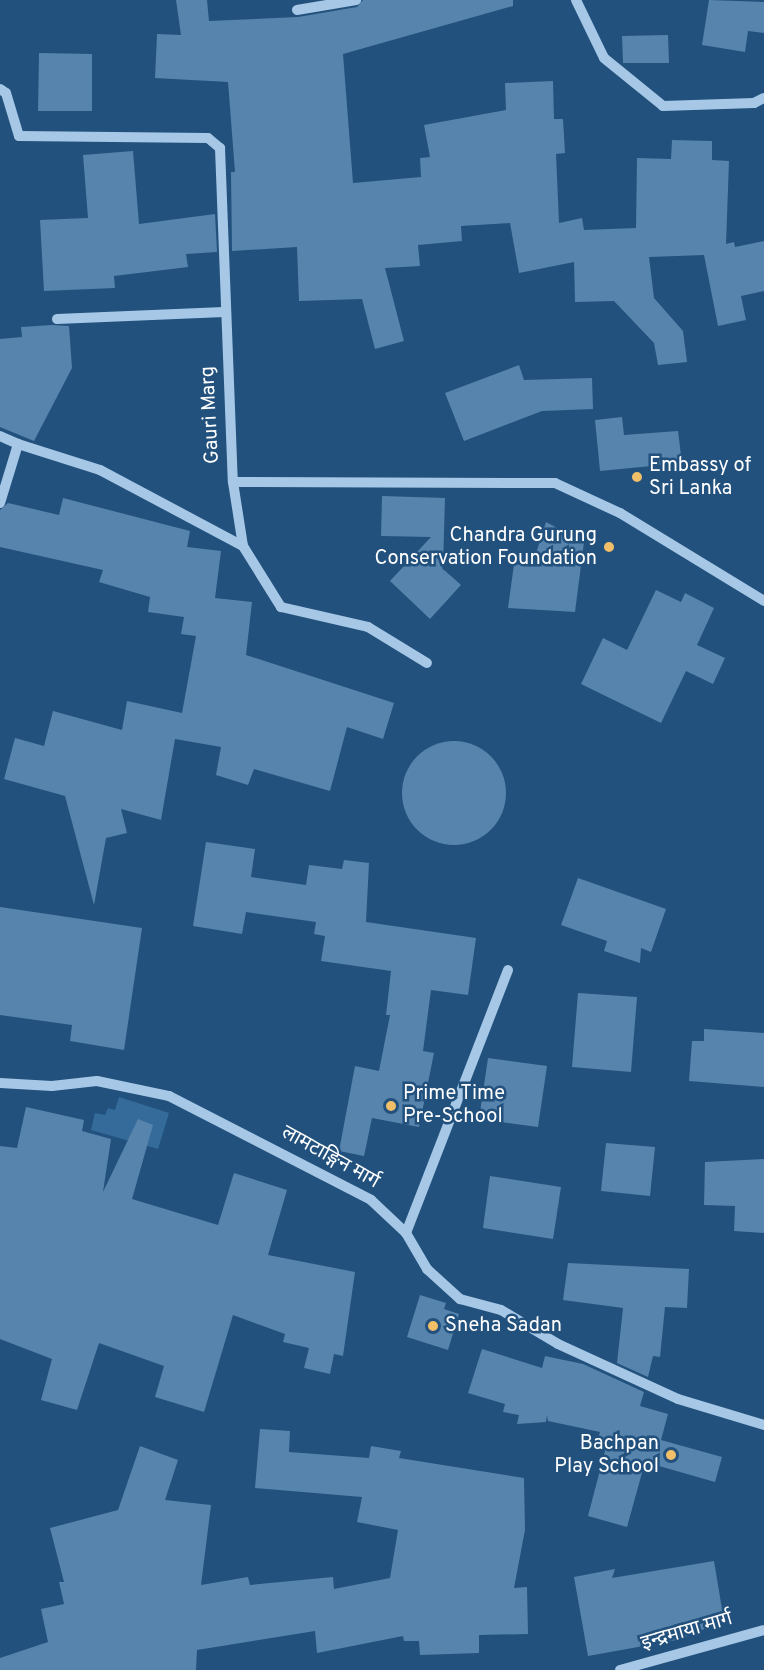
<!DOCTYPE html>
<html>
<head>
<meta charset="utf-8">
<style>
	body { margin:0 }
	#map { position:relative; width:764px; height:1670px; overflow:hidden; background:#22517d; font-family:Overpass,"Noto Sans Devanagari",sans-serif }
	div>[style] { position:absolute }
	.green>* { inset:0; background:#356b9b }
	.building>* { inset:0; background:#5784ac }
	.round { border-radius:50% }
	.minor>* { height:10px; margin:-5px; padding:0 5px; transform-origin:5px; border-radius:5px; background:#a6c8e6 }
	.dots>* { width:16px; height:16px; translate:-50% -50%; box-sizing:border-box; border:3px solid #22517d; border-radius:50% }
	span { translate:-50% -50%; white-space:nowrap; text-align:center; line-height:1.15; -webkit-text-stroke:5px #22517d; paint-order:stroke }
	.street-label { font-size:20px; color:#fff }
	.poi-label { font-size:20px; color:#fff }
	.left { translate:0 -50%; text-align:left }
	.right { translate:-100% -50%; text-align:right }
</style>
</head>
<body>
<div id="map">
	<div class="green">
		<i style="clip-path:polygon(119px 1097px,169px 1113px,158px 1149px,91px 1130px,95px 1113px,105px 1115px,108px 1108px,115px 1110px)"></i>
	</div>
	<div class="building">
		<i style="clip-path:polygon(176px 0,207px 0,209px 21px,298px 17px,357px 7px,363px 0,513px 0,513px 6px,343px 54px,353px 183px,421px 177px,420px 158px,430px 157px,424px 125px,506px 110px,505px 83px,553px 81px,554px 119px,563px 119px,565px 153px,556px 154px,559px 223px,582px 218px,584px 230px,636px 228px,637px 158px,671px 159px,672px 140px,712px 141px,712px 160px,729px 161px,726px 244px,734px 242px,735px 247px,764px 241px,764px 291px,741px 296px,746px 320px,718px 326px,704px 255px,649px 257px,654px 298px,683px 331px,687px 362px,658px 365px,654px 343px,614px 301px,575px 302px,574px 262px,519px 273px,510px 223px,461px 226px,462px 241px,418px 245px,420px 266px,385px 268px,404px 341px,375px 349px,362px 299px,299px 301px,297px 247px,232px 251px,231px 172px,235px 172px,228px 82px,155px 78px,157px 34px,181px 35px)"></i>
		<i style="clip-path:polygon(709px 0,764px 2px,764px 33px,748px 31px,745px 52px,702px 45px)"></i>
		<i style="clip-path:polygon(668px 35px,669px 63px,623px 63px,622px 36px)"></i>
		<i style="clip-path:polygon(39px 53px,92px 54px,92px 111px,38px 111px)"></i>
		<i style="clip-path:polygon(133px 151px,139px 224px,215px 214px,217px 252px,186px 254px,188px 267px,114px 276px,115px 288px,44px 291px,40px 220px,88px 218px,83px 155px)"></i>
		<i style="clip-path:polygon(52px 325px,69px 326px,72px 368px,34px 441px,0 427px,0 339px,22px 337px,21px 327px)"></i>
		<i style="clip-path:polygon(519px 365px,524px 380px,592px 378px,593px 409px,542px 411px,464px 441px,445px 393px)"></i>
		<i style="clip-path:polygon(622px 417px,624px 435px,678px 431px,682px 463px,600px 471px,595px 420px)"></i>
		<i style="clip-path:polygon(382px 496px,445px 498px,443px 569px,461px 585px,430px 619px,390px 581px,431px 537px,381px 536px)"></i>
		<i style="clip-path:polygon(63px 498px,190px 531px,187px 547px,221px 551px,215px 598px,252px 602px,246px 655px,394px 703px,383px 739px,347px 727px,330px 791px,254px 769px,248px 785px,216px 775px,221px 747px,175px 739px,161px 820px,121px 809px,127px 833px,106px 838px,94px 905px,65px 796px,4px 779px,15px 738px,44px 746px,53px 711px,122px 730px,127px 701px,182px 713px,196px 636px,181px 634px,184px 617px,148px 612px,150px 597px,99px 582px,103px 570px,0 547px,0 510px,8px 503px,59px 515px)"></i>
		<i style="clip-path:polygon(546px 522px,584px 542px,575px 612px,508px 608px,514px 564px,532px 566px)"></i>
		<i style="clip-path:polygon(656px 590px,681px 602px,685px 593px,714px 608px,697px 645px,725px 658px,713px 684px,686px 671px,661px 723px,581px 684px,603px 638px,627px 650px)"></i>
		<i class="round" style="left:402px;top:741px;width:104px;height:104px"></i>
		<i style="clip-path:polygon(206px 842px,255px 849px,251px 877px,306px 885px,309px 865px,342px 869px,344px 860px,369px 863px,366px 922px,476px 938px,468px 995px,431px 990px,423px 1051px,434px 1053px,419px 1127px,372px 1118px,364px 1156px,339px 1151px,355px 1066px,379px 1071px,390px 1015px,386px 1015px,391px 971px,321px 961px,325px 936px,314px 934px,316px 922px,246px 912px,242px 934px,193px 926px)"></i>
		<i style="clip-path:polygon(578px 878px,666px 909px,651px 952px,641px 948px,640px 963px,604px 951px,607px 941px,561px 925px)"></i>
		<i style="clip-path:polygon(0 907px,142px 928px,124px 1050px,70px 1041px,72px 1025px,0 1015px)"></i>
		<i style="clip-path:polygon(578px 993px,637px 997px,631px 1072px,572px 1067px)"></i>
		<i style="clip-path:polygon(704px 1029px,764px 1033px,764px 1087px,689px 1081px,692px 1041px,704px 1041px)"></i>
		<i style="clip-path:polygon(488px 1058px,547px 1066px,538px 1127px,479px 1119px)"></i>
		<i style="clip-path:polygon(26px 1107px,84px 1120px,82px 1131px,111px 1139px,103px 1192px,138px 1119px,153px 1125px,132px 1199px,218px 1225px,234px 1173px,287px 1190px,268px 1255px,355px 1272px,343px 1356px,334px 1354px,330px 1374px,304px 1368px,309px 1348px,283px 1342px,285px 1334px,233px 1315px,204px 1412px,155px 1397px,164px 1366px,99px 1343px,77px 1410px,41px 1400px,52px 1359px,0 1339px,0 1146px,17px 1148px)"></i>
		<i style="clip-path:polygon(606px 1143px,655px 1147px,650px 1196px,601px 1191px)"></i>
		<i style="clip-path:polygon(764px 1159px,764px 1233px,734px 1231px,735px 1206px,704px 1205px,705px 1162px)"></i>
		<i style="clip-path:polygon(490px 1176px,561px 1187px,553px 1239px,483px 1228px)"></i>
		<i style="clip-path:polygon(568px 1263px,689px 1269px,687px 1308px,665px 1307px,660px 1357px,653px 1356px,648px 1377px,617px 1363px,623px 1308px,563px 1300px)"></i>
		<i style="clip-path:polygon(420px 1295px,446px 1303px,444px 1309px,459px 1314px,448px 1350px,407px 1337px)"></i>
		<i style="clip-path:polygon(482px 1349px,542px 1368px,545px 1356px,583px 1364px,644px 1392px,640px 1406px,668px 1414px,661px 1440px,722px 1457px,715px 1482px,645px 1462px,627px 1527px,588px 1516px,605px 1451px,595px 1449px,600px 1432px,548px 1421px,547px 1415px,546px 1422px,517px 1424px,519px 1415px,503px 1412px,505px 1404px,468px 1393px)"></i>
		<i style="clip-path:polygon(260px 1429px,290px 1431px,289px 1452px,369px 1458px,371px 1446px,401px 1451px,399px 1458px,524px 1478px,525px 1530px,514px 1588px,527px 1587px,528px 1634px,479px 1635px,479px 1653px,420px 1655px,419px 1641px,404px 1641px,403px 1636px,317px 1653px,315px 1631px,197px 1650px,196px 1670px,0 1670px,0 1658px,48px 1642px,41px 1609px,64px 1604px,59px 1582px,64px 1582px,50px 1528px,118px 1510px,140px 1446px,178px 1460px,165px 1500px,211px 1505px,201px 1585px,248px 1577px,250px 1585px,333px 1577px,334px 1589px,390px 1578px,398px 1530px,357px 1522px,362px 1497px,255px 1488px)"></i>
		<i style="clip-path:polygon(714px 1561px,724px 1621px,677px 1640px,588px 1656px,574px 1577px,615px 1569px,612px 1578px)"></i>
	</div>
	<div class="minor">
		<i style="left:576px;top:0;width:64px;rotate:64.2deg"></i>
		<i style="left:604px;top:58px;width:76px;rotate:39.1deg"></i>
		<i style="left:663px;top:106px;width:91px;rotate:-1.9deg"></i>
		<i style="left:754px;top:103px;width:11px;rotate:-27deg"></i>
		<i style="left:297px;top:10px;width:60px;rotate:-9.6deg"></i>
		<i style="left:0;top:89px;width:7px;rotate:34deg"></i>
		<i style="left:6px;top:93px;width:45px;rotate:73.2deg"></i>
		<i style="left:19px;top:136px;width:189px;rotate:0.6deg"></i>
		<i style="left:208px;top:138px;width:16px;rotate:40deg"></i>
		<i style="left:220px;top:148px;width:334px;rotate:87.8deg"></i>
		<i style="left:233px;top:482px;width:322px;rotate:0.2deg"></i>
		<i style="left:555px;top:483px;width:72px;rotate:24.8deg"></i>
		<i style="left:620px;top:513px;width:169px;rotate:31.4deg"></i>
		<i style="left:57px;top:319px;width:167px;rotate:-2.4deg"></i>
		<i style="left:0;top:436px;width:20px;rotate:24deg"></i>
		<i style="left:0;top:503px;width:62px;rotate:-73deg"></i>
		<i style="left:18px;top:444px;width:86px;rotate:17.6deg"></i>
		<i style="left:100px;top:470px;width:162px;rotate:28deg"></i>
		<i style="left:243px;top:546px;width:65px;rotate:-98.9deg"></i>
		<i style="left:243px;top:546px;width:72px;rotate:58.1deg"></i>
		<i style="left:281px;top:607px;width:89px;rotate:12.9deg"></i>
		<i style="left:368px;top:627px;width:69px;rotate:31.4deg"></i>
		<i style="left:0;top:1083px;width:52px;rotate:3.3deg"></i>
		<i style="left:52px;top:1086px;width:45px;rotate:-6.3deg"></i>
		<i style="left:97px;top:1081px;width:74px;rotate:11.8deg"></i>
		<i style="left:169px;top:1096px;width:227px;rotate:27.2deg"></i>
		<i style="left:371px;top:1200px;width:48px;rotate:43.3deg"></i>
		<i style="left:406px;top:1233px;width:42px;rotate:59.7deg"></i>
		<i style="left:427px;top:1269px;width:45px;rotate:42.3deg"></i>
		<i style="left:460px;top:1299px;width:42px;rotate:15deg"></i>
		<i style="left:501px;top:1310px;width:66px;rotate:30.8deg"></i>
		<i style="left:558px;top:1344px;width:132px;rotate:24.6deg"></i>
		<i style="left:678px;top:1399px;width:90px;rotate:16.8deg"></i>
		<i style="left:406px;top:1233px;width:282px;rotate:-68.8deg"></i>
		<i style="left:620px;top:1670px;width:149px;rotate:-15.5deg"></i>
	</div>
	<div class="dots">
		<i style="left:637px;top:477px;background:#f2bf69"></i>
		<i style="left:609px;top:547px;background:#f2bf69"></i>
		<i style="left:391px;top:1106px;background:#f2bf69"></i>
		<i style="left:433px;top:1326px;background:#f2bf69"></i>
		<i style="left:671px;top:1455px;background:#f2bf69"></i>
	</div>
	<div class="street-label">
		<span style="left:211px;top:415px;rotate:-93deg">Gauri Marg</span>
		<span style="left:330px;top:1158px;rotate:29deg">लामटाङ्गिन मार्ग</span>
		<span style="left:687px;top:1632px;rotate:-16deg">इन्द्रमाया मार्ग</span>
	</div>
	<div class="poi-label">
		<span class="left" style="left:649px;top:478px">Embassy of<br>Sri Lanka</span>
		<span class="right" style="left:597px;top:548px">Chandra Gurung<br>Conservation Foundation</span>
		<span class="left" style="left:403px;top:1106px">Prime Time<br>Pre-School</span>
		<span class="left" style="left:445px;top:1326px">Sneha Sadan</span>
		<span class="right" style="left:659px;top:1456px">Bachpan<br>Play School</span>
	</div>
</div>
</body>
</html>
